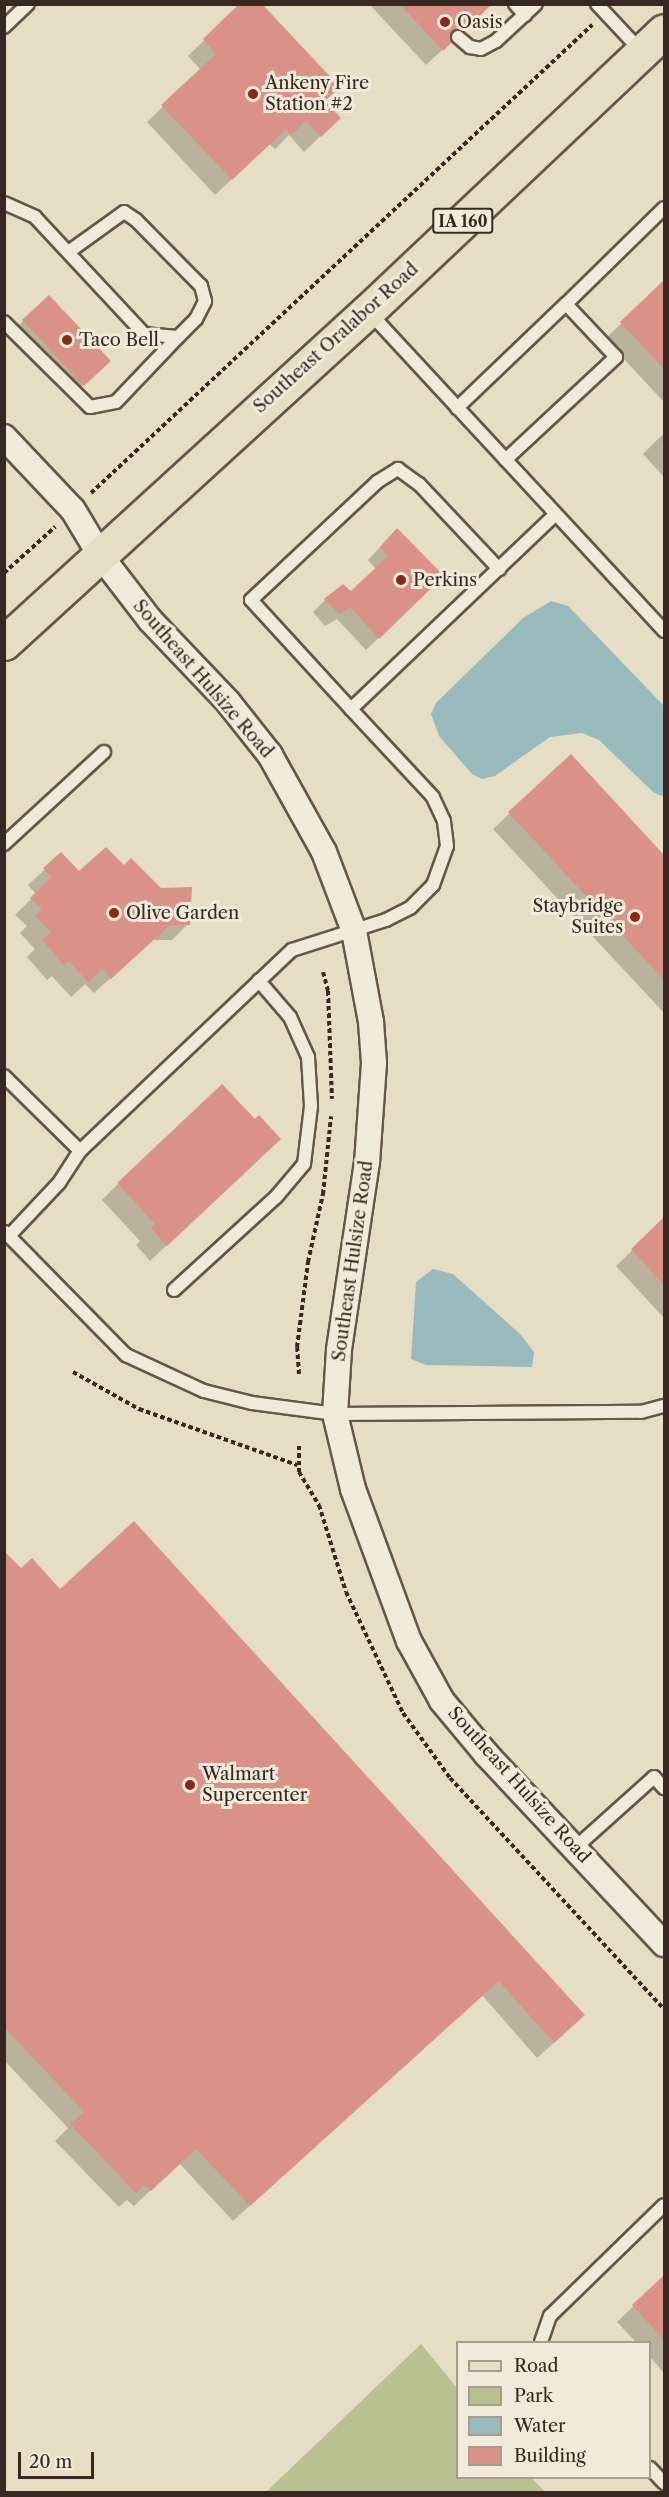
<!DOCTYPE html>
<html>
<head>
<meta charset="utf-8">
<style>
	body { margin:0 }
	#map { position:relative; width:669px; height:2497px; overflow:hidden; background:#e6dec4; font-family:"Libre Caslon Text",serif }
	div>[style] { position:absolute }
	.green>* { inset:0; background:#b9c091 }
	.water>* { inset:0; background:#99babd }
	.shadow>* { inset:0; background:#0003 }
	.building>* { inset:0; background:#da9187 }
	.path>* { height:4px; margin-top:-2px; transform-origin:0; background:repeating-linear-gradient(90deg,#382822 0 4.5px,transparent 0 7.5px) }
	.roads { filter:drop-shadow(2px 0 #64564a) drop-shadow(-2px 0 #64564a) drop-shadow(0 2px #64564a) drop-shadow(0 -2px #64564a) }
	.service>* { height:12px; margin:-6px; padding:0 6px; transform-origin:6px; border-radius:6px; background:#efead9 }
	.minor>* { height:24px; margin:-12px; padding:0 12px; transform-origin:12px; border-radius:12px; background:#efead9 }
	.primary>* { height:33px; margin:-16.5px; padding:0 16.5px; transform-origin:16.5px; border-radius:16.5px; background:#e6dec4 }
	.dots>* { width:16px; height:16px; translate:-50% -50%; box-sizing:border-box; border:3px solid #efead9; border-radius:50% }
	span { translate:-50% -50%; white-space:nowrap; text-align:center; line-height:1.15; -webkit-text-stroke:6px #efead9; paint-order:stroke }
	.shield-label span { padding:2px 4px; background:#efead9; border:2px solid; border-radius:4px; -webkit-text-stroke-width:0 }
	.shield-label { font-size:16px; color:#382822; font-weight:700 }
	.poi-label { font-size:18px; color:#382822 }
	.left { translate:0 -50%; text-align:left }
	.right { translate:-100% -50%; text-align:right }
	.street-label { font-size:18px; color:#382822 }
	.frame { position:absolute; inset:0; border:6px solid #382822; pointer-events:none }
	.legend { position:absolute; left:456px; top:2341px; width:195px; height:138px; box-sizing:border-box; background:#efead9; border:2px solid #a69c90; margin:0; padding:8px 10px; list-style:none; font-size:18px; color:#382822 }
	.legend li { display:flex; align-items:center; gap:12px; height:30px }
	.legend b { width:30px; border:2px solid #a69c90 }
	.scale { position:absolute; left:18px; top:2452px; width:76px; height:27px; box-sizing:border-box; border:3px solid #382822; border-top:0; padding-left:8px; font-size:18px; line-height:21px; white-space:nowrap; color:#382822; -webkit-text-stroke:4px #efead9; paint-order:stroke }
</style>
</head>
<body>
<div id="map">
	<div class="green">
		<i style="clip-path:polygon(421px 2344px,457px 2388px,458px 2478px,532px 2478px,545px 2492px,266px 2492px)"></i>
	</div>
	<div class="water">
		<i style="clip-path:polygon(551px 601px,568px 606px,664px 706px,664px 797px,653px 792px,599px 740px,582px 733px,550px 737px,495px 776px,482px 779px,472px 774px,439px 736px,431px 714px,436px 703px,523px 618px)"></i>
		<i style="clip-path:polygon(433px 1269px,453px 1274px,520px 1334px,534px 1352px,532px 1367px,426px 1365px,411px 1359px,416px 1282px)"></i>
	</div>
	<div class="shadow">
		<i style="clip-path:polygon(241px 4px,339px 118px,304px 152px,289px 135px,275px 149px,269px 144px,215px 195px,147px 122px,201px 70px,188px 56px)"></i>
		<i style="clip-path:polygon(369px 4px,482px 4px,470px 24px,426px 65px)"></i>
		<i style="clip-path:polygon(664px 282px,664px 402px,605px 339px)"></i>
		<i style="clip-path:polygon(23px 321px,96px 373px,70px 397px,11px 333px)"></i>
		<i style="clip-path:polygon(664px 433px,664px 477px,643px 454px)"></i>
		<i style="clip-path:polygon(385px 542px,442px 576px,366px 650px,337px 619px,325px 626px,313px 612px,325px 600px,351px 593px,376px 569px,368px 560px)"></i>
		<i style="clip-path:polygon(571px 756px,664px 857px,664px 1013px,493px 829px)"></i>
		<i style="clip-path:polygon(61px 854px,79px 873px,188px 924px,172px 940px,153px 940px,94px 993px,85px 984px,71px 997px,52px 976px,47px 980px,27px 957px,35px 949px,20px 933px,27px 926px,15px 915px,36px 894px,28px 885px)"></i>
		<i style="clip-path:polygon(263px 1155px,150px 1261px,136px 1245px,140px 1241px,102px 1200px,118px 1184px)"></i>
		<i style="clip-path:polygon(664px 1220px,664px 1318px,616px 1266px)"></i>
		<i style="clip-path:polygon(4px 1553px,21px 1570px,60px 1592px,567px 2031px,537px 2058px,482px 1995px,233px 2221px,179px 2163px,134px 2206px,127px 2200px,119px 2207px,55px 2141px,68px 2128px,4px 2060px)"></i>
		<i style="clip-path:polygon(664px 2277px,664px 2373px,650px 2357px,650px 2342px,636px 2342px,617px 2322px)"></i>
	</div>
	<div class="building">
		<i style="clip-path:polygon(239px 4px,262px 4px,340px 87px,325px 101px,341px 118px,321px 137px,306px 121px,291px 135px,286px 129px,232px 180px,161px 105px,216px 54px,203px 39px)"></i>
		<i style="clip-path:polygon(400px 4px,492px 4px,464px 31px,452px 31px,452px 42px,443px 51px)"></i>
		<i style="clip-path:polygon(664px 280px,664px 369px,620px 322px)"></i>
		<i style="clip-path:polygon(49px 295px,111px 361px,84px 386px,22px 320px)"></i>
		<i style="clip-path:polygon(397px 528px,444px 576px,379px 639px,350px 607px,339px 614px,324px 599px,343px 584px,351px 591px,388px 556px,380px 547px)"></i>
		<i style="clip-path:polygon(571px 754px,664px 855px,664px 980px,508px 812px)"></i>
		<i style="clip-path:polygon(106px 847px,124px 865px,131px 858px,161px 888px,192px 887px,190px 925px,170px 925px,111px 979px,102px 969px,88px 982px,69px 961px,64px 965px,42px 940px,51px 932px,35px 916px,42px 909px,30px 898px,51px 877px,43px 868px,61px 852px,79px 871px)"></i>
		<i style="clip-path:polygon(222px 1084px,255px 1119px,259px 1115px,281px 1139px,167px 1246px,151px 1228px,155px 1224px,117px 1183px)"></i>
		<i style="clip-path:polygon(664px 1217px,664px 1285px,631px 1249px)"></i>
		<i style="clip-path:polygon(134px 1521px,585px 2015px,554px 2043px,499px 1981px,250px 2206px,196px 2149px,151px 2191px,144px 2185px,136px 2193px,70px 2124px,84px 2112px,4px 2027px,4px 1551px,21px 1568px,32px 1558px,60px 1589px)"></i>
		<i style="clip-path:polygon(664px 2275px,664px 2340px,632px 2305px)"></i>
	</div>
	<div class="path">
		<i style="left:91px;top:493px;width:686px;rotate:-43.05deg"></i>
		<i style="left:4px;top:573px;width:69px;rotate:-42deg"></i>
		<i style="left:323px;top:972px;width:20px;rotate:75deg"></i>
		<i style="left:328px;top:991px;width:108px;rotate:87.9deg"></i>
		<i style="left:73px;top:1372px;width:76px;rotate:29.3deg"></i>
		<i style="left:139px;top:1409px;width:168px;rotate:19.5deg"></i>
		<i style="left:299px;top:1374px;width:27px;rotate:-94deg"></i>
		<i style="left:297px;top:1347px;width:86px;rotate:-82.6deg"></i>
		<i style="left:308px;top:1262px;width:70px;rotate:-77.6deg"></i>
		<i style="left:323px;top:1194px;width:78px;rotate:-84.1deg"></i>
		<i style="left:299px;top:1446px;width:26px;rotate:90deg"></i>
		<i style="left:299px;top:1472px;width:39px;rotate:59deg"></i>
		<i style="left:319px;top:1505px;width:91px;rotate:72.8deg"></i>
		<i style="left:346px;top:1592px;width:134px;rotate:64.8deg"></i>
		<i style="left:403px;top:1713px;width:80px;rotate:54.1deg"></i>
		<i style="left:450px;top:1778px;width:315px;rotate:47.2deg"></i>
	</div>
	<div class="roads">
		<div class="service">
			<i style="left:515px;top:4px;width:15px;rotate:48deg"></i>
			<i style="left:597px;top:4px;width:64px;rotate:46.9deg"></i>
			<i style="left:4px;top:27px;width:33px;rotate:-44deg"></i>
			<i style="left:458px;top:37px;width:16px;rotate:40deg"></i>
			<i style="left:470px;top:47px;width:11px;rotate:10deg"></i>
			<i style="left:481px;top:49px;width:17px;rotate:-28deg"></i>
			<i style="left:496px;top:41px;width:54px;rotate:-42.8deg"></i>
			<i style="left:4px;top:203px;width:34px;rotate:24deg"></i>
			<i style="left:35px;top:217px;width:160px;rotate:47deg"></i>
			<i style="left:144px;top:334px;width:34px;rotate:5deg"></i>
			<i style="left:178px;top:337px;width:25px;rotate:-45deg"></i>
			<i style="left:196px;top:319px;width:20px;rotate:-63deg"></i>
			<i style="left:205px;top:301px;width:16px;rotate:-105deg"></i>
			<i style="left:201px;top:286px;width:93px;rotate:-134.6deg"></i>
			<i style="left:136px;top:220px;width:14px;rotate:-146deg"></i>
			<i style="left:124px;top:212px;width:67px;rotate:144.2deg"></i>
			<i style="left:566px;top:304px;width:137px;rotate:-44.4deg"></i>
			<i style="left:368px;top:311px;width:436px;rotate:47.2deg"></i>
			<i style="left:4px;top:322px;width:121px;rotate:44.7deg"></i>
			<i style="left:90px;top:407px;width:26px;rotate:-11deg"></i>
			<i style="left:116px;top:402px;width:90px;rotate:-46.4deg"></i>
			<i style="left:457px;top:408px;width:151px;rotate:-43.7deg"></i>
			<i style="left:566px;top:304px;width:73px;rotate:46.7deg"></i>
			<i style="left:616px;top:357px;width:151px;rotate:137.1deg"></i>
			<i style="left:351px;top:709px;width:148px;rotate:-132.5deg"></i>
			<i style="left:251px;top:600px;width:173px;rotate:-43.1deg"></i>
			<i style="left:377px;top:482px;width:25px;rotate:-32deg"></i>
			<i style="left:398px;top:469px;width:26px;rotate:36deg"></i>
			<i style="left:419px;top:484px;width:117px;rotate:46.7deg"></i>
			<i style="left:4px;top:844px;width:136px;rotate:-42.6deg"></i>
			<i style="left:4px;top:1076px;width:107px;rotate:44.6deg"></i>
			<i style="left:5px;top:1232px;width:173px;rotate:45.5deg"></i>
			<i style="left:126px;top:1355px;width:86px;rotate:24.8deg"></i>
			<i style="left:204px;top:1391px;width:49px;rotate:14deg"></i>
			<i style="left:252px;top:1403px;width:84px;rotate:7.5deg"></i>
			<i style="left:335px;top:1414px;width:306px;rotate:-0.4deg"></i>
			<i style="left:641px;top:1412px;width:24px;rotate:-15deg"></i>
			<i style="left:9px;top:1236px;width:73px;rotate:-46.7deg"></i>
			<i style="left:59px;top:1183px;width:38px;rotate:-57deg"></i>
			<i style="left:80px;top:1151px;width:292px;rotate:-43.5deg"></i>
			<i style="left:292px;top:950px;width:99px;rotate:-17.7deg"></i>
			<i style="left:386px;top:920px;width:28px;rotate:-27deg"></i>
			<i style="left:411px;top:907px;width:31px;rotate:-45deg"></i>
			<i style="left:433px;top:885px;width:41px;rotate:-70.3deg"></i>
			<i style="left:447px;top:846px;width:25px;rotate:-97deg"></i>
			<i style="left:444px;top:821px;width:26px;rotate:-115deg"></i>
			<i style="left:433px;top:797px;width:120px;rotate:-133deg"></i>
			<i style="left:351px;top:709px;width:282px;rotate:-43.6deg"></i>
			<i style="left:174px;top:1290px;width:138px;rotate:-42.4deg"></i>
			<i style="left:276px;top:1197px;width:43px;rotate:-49.7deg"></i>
			<i style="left:304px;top:1164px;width:58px;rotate:-83.1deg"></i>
			<i style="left:311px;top:1106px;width:49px;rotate:-93.5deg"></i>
			<i style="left:308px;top:1057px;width:44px;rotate:-114.2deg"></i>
			<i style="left:290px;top:1017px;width:48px;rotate:-130.7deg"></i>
			<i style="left:575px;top:1848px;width:106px;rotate:-41.9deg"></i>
			<i style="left:654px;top:1777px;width:15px;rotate:48deg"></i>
			<i style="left:541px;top:2342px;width:28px;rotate:-71deg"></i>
			<i style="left:550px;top:2316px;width:159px;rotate:-44.2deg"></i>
			<i style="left:650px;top:2468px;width:21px;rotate:47deg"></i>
		</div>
		<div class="minor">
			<i style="left:4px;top:437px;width:100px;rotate:46.6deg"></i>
			<i style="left:73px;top:510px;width:52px;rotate:59deg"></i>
			<i style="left:100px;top:555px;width:82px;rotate:52.4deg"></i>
			<i style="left:150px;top:620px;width:113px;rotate:46.4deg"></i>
			<i style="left:228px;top:702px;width:68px;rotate:51.6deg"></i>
			<i style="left:270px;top:755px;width:111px;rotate:60.9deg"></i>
			<i style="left:324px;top:852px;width:85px;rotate:69.2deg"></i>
			<i style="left:354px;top:931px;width:93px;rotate:79.4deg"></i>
			<i style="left:371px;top:1022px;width:41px;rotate:85.8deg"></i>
			<i style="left:374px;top:1063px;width:99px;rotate:94deg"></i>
			<i style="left:367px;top:1162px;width:190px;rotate:98.5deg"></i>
			<i style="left:339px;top:1350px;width:64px;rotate:93.6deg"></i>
			<i style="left:335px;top:1414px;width:77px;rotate:76.5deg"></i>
			<i style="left:353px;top:1489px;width:162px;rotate:69.8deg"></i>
			<i style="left:409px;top:1641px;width:68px;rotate:61.2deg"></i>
			<i style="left:442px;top:1701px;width:70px;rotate:50.2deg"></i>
			<i style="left:487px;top:1755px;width:259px;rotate:46.9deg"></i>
		</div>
		<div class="primary">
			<i style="left:4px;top:643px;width:493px;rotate:-42.4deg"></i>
			<i style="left:368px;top:311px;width:407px;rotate:-43.4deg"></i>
		</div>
	</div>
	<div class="dots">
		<i style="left:445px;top:22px;background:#8f2418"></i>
		<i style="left:253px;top:94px;background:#8f2418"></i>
		<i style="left:67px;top:340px;background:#8f2418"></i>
		<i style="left:401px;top:580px;background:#8f2418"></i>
		<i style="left:114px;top:913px;background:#8f2418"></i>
		<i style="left:635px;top:917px;background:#8f2418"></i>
		<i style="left:190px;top:1785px;background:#8f2418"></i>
	</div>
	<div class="shield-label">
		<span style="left:463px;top:221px">IA 160</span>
	</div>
	<div class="poi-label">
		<span class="left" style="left:457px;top:22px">Oasis</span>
		<span class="left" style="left:265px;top:94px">Ankeny Fire<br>Station #2</span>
		<span class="left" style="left:79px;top:340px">Taco Bell</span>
		<span class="left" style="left:413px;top:580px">Perkins</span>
		<span class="right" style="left:623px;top:917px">Staybridge<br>Suites</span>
		<span class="left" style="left:126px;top:913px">Olive Garden</span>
		<span class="left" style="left:202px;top:1785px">Walmart<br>Supercenter</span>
	</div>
	<div class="street-label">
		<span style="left:336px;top:338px;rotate:-42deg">Southeast Oralabor Road</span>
		<span style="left:203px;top:679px;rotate:49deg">Southeast Hulsize Road</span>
		<span style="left:353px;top:1261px;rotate:-82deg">Southeast Hulsize Road</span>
		<span style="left:519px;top:1785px;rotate:48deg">Southeast Hulsize Road</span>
	</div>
	<div class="frame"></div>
	<ul class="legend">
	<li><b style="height:8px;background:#e6dec4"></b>Road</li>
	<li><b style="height:16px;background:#b9c091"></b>Park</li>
	<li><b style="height:16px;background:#99babd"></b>Water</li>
	<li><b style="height:16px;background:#da9187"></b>Building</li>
	</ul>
	<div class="scale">20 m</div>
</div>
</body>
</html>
